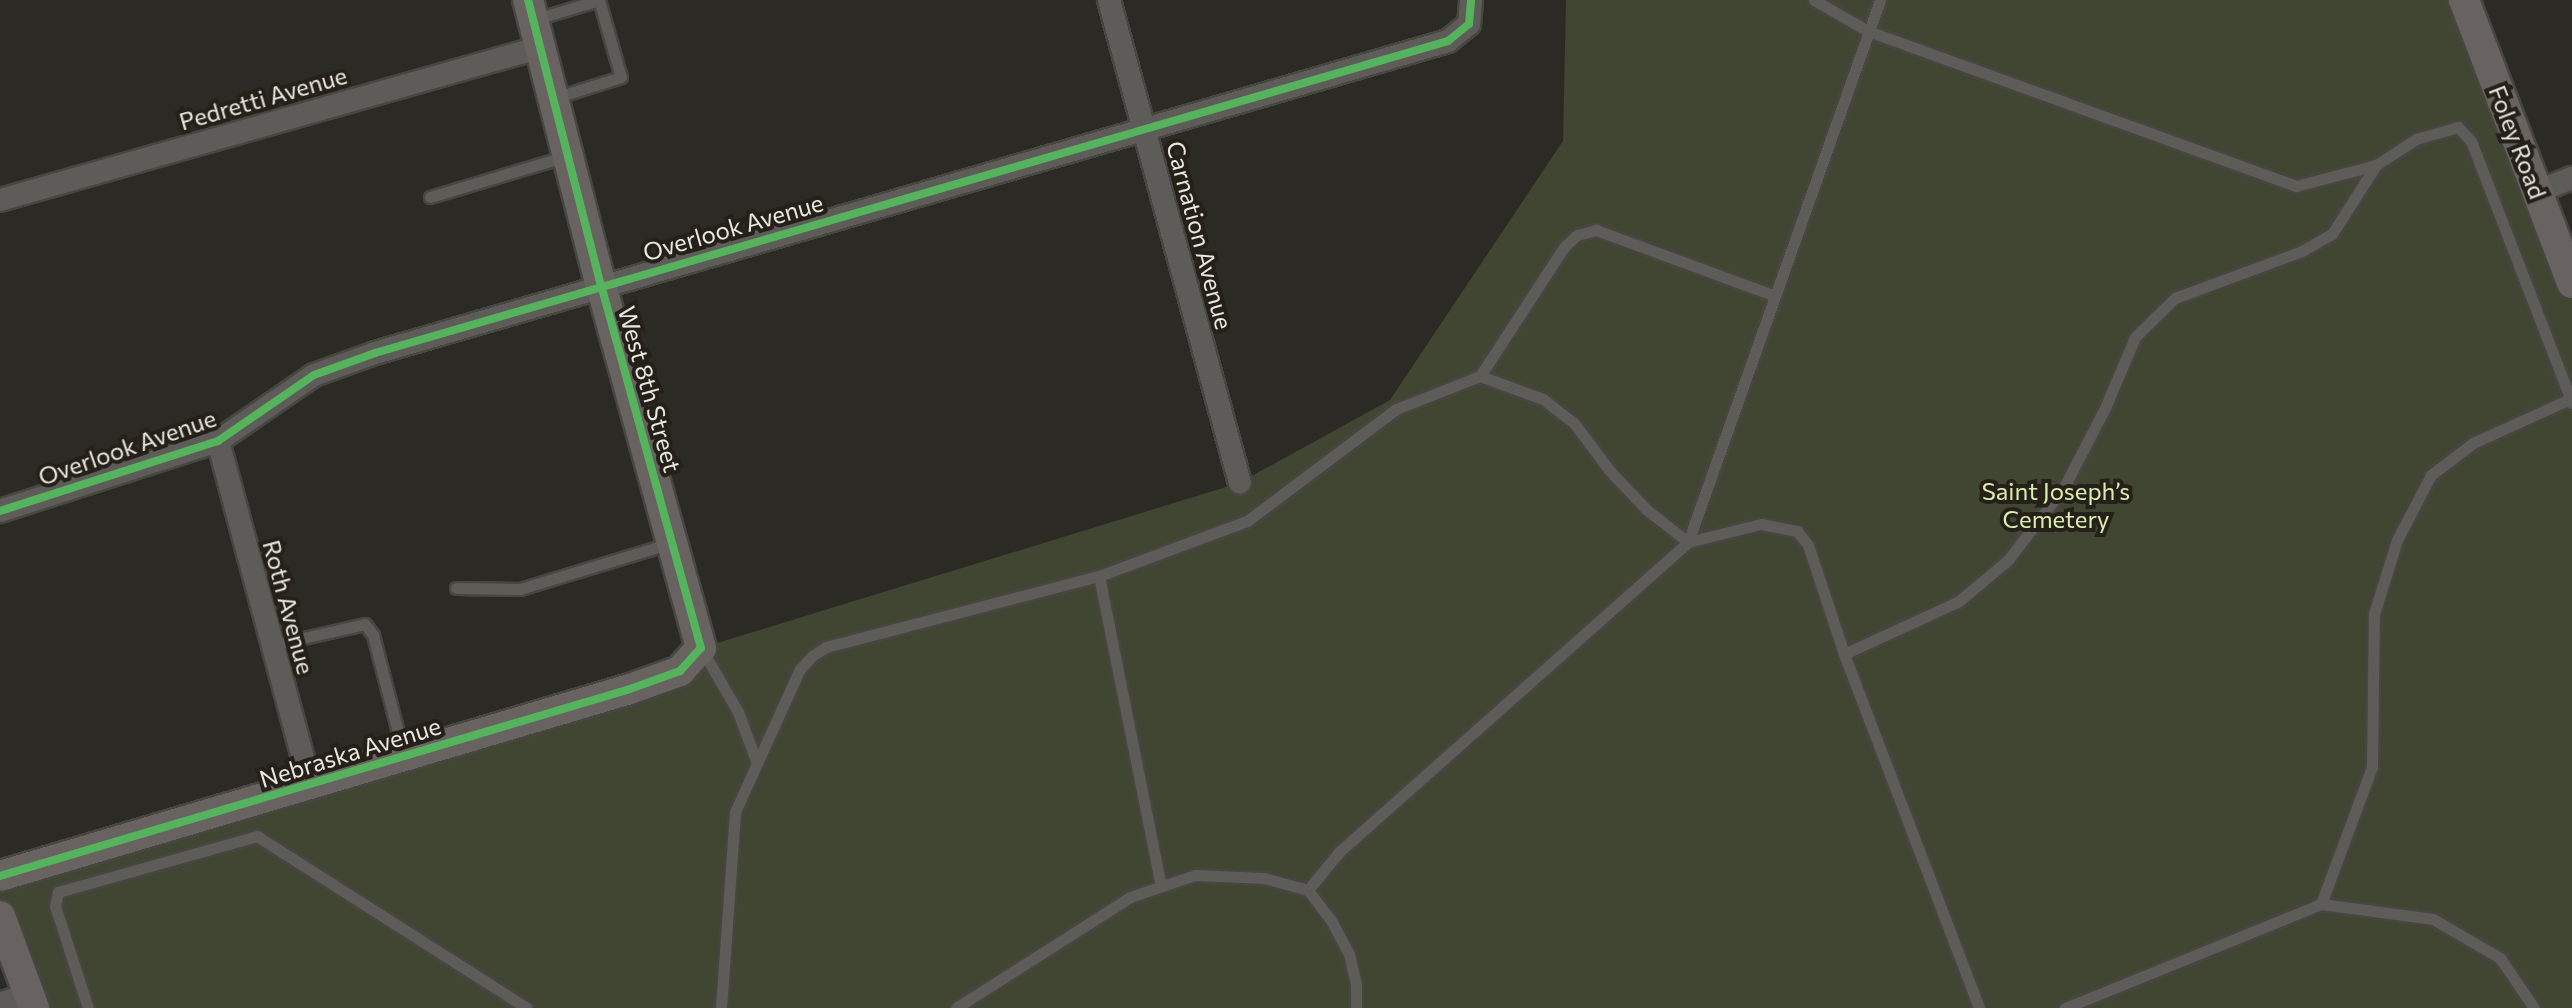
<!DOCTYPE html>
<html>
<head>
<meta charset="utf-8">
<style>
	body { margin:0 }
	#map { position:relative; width:2572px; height:1008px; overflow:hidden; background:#2c2a25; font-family:Commissioner,sans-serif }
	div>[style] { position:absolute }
	.green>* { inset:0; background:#404632 }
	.roads { filter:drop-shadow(2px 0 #474641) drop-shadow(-2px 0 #474641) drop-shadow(0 2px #474641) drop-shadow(0 -2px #474641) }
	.lane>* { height:11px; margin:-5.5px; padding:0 5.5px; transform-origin:5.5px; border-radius:5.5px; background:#5e5c59 }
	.street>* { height:22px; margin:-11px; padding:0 11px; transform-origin:11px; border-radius:11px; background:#5e5c59 }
	.secondary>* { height:30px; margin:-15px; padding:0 15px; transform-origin:15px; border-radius:15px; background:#686360 }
	.cycleway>* { height:8px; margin:-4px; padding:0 4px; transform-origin:4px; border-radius:4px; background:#56b35d }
	span { translate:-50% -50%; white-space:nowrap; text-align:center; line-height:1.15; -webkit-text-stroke:8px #252119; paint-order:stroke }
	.street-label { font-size:24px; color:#ebe8e3 }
	.park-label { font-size:24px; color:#daeeb1 }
</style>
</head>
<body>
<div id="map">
	<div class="green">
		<i style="clip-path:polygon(1566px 0,2464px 0,2572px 283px,2572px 1008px,34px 1008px,0 916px,0 876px,310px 785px,701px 648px,1239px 483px,1390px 400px,1563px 141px)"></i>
	</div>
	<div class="roads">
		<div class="lane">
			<i style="left:1814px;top:0;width:62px;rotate:29.9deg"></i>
			<i style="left:1868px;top:31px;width:455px;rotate:19.9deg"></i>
			<i style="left:2296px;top:186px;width:83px;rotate:-14.7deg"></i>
			<i style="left:2376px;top:165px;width:48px;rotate:-33deg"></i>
			<i style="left:2416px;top:139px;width:44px;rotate:-15.9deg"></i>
			<i style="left:2458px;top:127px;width:19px;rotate:47deg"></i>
			<i style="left:2471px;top:141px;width:281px;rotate:68.9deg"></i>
			<i style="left:536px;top:19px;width:66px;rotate:-16.8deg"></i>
			<i style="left:599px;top:0;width:80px;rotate:74.1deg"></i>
			<i style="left:621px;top:77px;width:70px;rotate:162.6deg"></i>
			<i style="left:430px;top:197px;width:143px;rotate:-16.7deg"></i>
			<i style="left:1480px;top:376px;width:154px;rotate:-56.9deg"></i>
			<i style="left:1564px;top:247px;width:18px;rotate:-43deg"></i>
			<i style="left:1577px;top:235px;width:20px;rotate:-15deg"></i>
			<i style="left:1596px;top:230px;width:189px;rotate:20.2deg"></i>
			<i style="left:1099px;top:576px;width:316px;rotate:78.7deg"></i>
			<i style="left:456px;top:588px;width:64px;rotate:0.9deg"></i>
			<i style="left:520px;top:589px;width:158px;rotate:-16.9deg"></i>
			<i style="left:272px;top:645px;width:95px;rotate:-12.7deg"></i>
			<i style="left:365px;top:624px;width:14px;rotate:54deg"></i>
			<i style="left:373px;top:635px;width:125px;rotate:75.6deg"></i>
			<i style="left:701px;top:648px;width:74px;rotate:60deg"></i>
			<i style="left:738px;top:712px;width:54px;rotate:69.6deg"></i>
			<i style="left:1844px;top:654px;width:127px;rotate:-24.7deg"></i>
			<i style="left:1959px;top:601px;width:64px;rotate:-39.9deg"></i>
			<i style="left:2008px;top:560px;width:92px;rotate:-52.5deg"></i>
			<i style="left:2064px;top:487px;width:89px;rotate:-62.6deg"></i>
			<i style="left:2105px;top:408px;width:77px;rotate:-67.1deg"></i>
			<i style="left:2135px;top:337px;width:56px;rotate:-44.3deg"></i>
			<i style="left:2175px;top:298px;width:135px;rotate:-20.3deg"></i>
			<i style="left:2302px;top:251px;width:34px;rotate:-30deg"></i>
			<i style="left:2332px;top:234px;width:82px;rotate:-57.5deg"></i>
			<i style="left:1308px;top:890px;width:49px;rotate:-50.8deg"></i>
			<i style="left:1339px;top:852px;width:467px;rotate:-41.6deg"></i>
			<i style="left:1688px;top:542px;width:575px;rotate:-70.49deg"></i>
			<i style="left:2321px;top:904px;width:146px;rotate:-69.6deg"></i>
			<i style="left:2372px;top:767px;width:153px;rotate:-89.3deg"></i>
			<i style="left:2374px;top:614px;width:77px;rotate:-72.7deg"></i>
			<i style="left:2397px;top:540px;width:73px;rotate:-62.4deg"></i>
			<i style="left:2431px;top:475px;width:53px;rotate:-37.3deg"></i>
			<i style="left:2473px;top:443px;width:107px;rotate:-24.4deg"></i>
			<i style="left:88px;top:1008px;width:107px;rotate:-107.9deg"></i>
			<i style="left:55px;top:906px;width:14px;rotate:-78deg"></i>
			<i style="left:58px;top:892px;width:207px;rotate:-15.7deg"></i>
			<i style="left:257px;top:836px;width:320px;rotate:32.5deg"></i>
			<i style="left:721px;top:1008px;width:196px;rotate:-85.9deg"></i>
			<i style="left:735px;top:812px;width:157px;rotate:-65.6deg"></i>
			<i style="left:800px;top:669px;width:18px;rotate:-47deg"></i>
			<i style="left:812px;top:656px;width:17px;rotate:-33deg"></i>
			<i style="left:826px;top:647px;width:282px;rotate:-14.6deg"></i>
			<i style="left:1099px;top:576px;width:158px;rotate:-20.4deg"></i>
			<i style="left:1247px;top:521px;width:186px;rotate:-36.9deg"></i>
			<i style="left:1396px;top:409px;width:90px;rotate:-21.4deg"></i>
			<i style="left:1480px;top:376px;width:67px;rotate:20.1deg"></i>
			<i style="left:1543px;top:399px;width:39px;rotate:38deg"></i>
			<i style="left:1574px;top:423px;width:59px;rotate:53.3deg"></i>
			<i style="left:1609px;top:470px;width:55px;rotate:46.5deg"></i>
			<i style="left:1647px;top:510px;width:52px;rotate:38deg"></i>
			<i style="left:1688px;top:542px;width:75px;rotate:-13.9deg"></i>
			<i style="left:1761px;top:524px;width:37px;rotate:11deg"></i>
			<i style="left:1797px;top:531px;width:18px;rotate:52deg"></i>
			<i style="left:1808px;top:545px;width:115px;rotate:71.7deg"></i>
			<i style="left:1844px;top:654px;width:379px;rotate:69.1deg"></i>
			<i style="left:956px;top:1008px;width:206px;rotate:-32.5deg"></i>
			<i style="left:1130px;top:897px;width:69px;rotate:-18.7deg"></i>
			<i style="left:1195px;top:875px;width:69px;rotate:2.5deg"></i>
			<i style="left:1264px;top:878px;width:46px;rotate:15.3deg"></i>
			<i style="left:1308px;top:890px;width:40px;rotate:53deg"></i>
			<i style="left:1332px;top:922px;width:36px;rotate:62deg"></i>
			<i style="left:1349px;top:954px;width:32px;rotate:77deg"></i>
			<i style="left:1356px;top:985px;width:23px;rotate:90deg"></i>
			<i style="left:2065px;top:1008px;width:276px;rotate:-22.1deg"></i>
			<i style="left:2321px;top:904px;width:113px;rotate:7.6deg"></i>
			<i style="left:2433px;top:919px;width:78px;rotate:30.2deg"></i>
			<i style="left:2500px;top:958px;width:60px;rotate:55.8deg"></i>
		</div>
		<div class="street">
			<i style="left:1109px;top:0;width:500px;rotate:74.83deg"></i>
			<i style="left:2537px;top:192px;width:38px;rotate:-22deg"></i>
			<i style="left:0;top:200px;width:562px;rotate:-15.79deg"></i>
			<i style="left:218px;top:441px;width:356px;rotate:75deg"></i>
			<i style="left:0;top:511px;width:229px;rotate:-17.8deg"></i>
			<i style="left:218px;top:441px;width:116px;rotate:-34.5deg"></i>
			<i style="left:314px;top:375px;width:65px;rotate:-19.8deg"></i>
			<i style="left:375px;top:353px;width:1117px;rotate:-16.21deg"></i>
			<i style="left:1448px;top:41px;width:27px;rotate:-39deg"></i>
			<i style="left:1469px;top:24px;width:24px;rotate:-85deg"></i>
			<i style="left:0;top:1004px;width:31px;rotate:-19deg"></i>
		</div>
		<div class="secondary">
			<i style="left:2464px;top:0;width:303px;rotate:69.1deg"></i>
			<i style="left:0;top:876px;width:657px;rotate:-16.53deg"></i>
			<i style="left:630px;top:689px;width:53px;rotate:-19.8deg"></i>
			<i style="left:680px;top:671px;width:31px;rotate:-48deg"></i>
			<i style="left:701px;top:648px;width:376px;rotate:-105.4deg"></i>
			<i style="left:601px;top:286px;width:295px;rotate:-104.3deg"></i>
			<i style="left:0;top:916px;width:98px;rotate:69.7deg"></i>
		</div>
	</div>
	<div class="cycleway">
		<i style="left:0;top:511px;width:229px;rotate:-17.8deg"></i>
		<i style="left:218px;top:441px;width:116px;rotate:-34.5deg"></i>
		<i style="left:314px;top:375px;width:65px;rotate:-19.8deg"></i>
		<i style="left:375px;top:353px;width:1117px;rotate:-16.21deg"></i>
		<i style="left:1448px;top:41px;width:27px;rotate:-39deg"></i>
		<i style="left:1469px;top:24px;width:24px;rotate:-85deg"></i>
		<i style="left:0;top:876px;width:657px;rotate:-16.53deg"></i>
		<i style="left:630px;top:689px;width:53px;rotate:-19.8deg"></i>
		<i style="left:680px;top:671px;width:31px;rotate:-48deg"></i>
		<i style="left:701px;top:648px;width:376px;rotate:-105.4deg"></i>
		<i style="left:601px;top:286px;width:295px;rotate:-104.3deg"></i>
	</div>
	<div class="street-label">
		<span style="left:263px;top:98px;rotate:-16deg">Pedretti Avenue</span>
		<span style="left:2518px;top:142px;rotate:69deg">Foley Road</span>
		<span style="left:733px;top:227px;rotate:-16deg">Overlook Avenue</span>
		<span style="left:1200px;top:235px;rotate:75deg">Carnation Avenue</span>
		<span style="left:650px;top:389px;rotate:74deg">West 8th Street</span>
		<span style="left:127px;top:447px;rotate:-19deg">Overlook Avenue</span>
		<span style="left:289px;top:607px;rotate:75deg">Roth Avenue</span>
		<span style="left:350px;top:752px;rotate:-17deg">Nebraska Avenue</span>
	</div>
	<div class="park-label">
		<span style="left:2056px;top:505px">Saint Joseph’s<br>Cemetery</span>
	</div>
</div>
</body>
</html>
